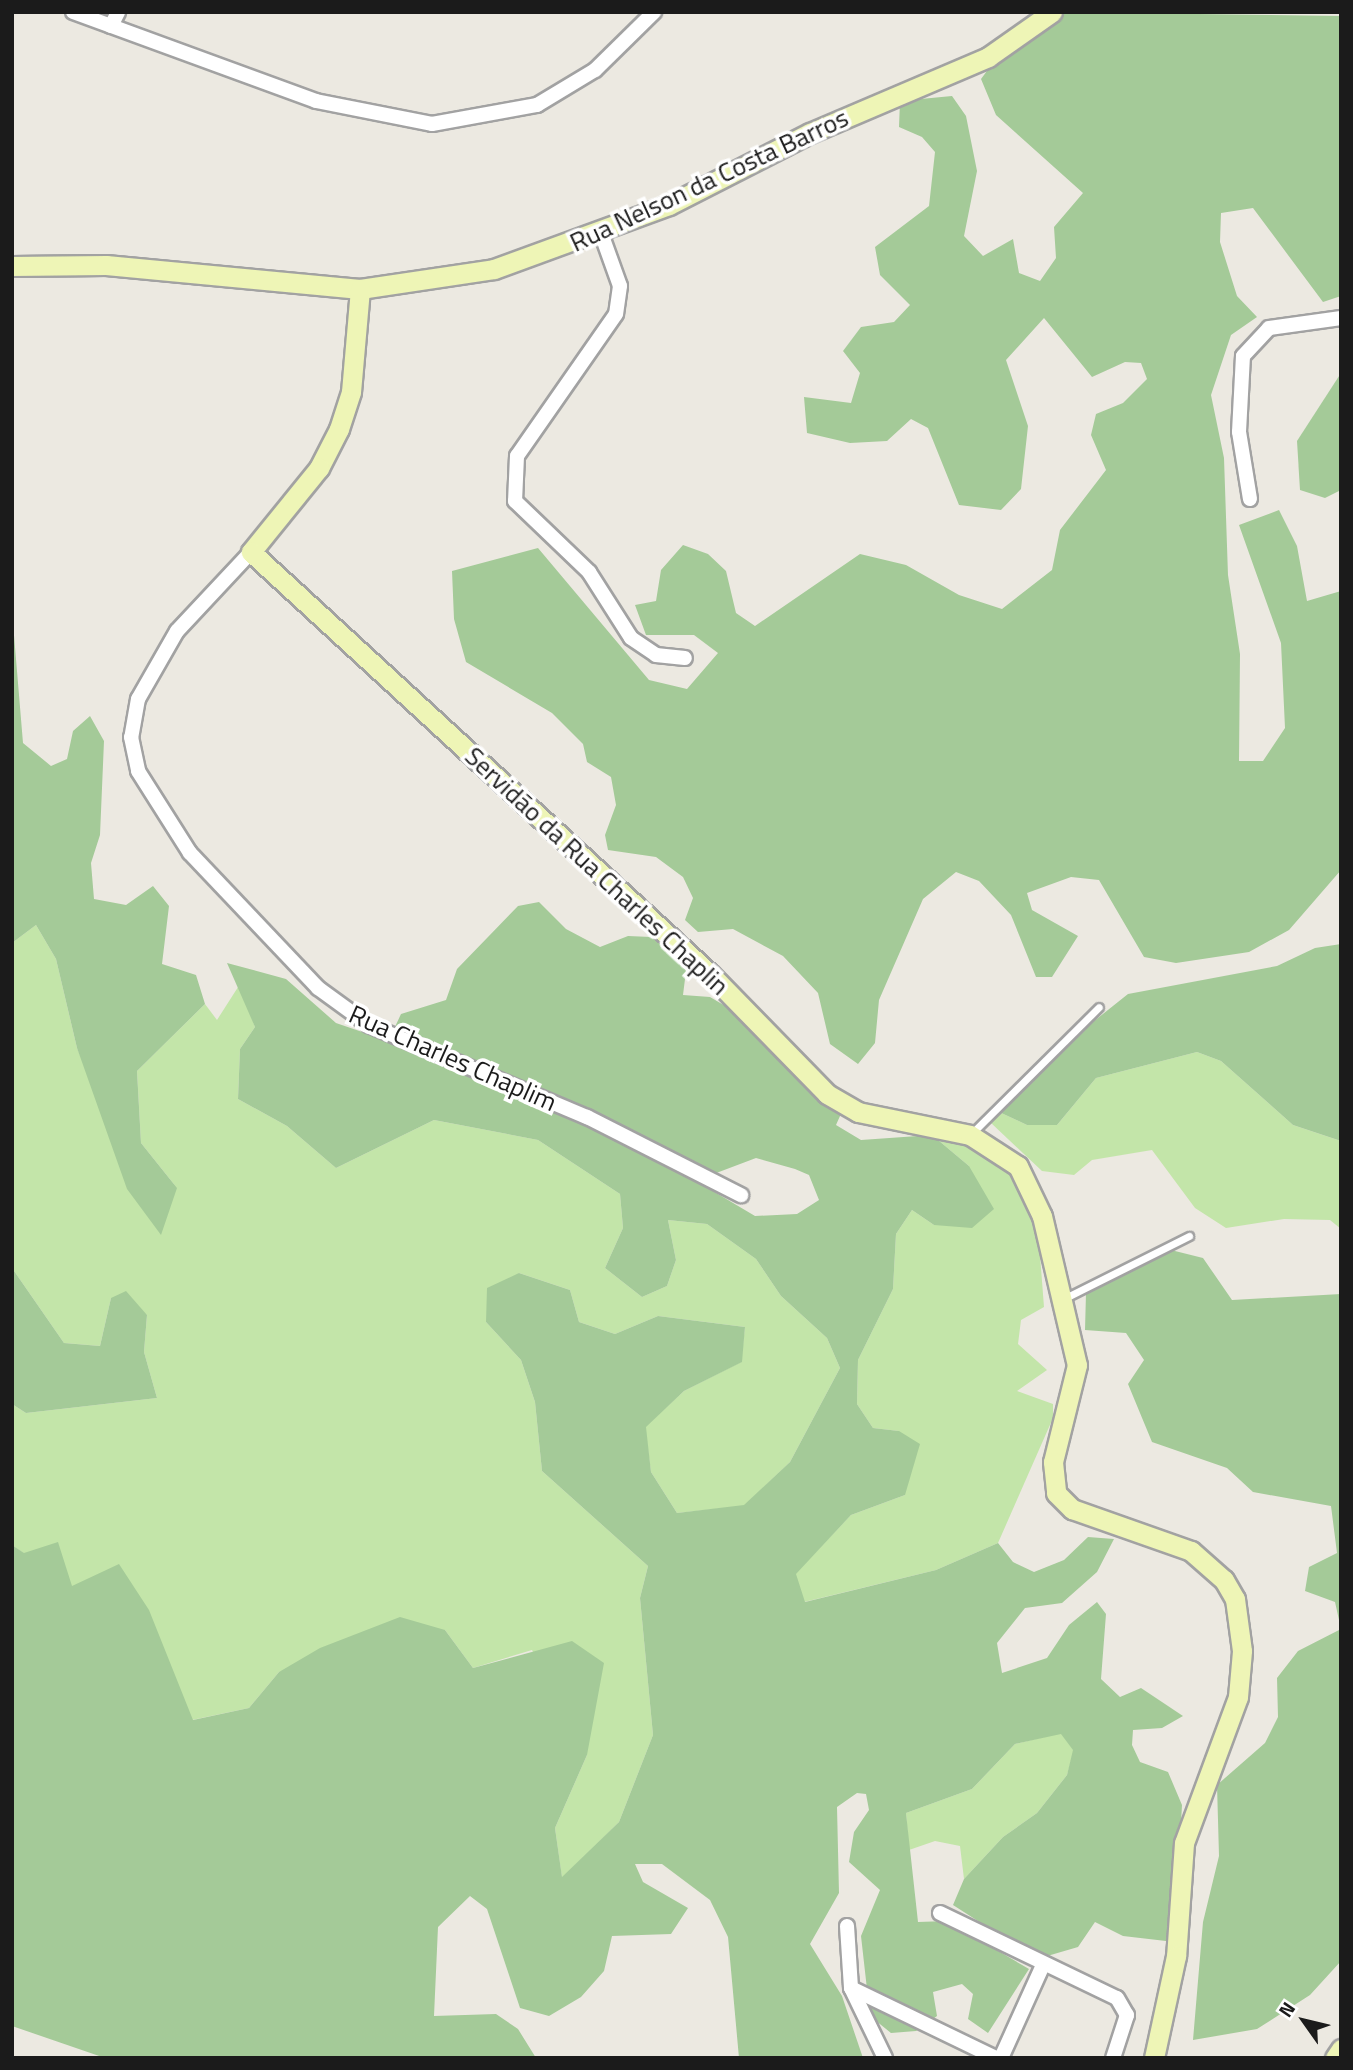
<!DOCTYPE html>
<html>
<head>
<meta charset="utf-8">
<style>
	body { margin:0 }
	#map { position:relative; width:1353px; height:2070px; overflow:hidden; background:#ece9e1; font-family:"Titillium Web",sans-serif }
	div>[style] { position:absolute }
	.grass>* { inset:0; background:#c3e5a9 }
	.forest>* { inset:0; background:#a4ca98 }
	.roads { filter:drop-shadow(2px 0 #a2a2a2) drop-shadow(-2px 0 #a2a2a2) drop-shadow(0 2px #a2a2a2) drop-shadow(0 -2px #a2a2a2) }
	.lane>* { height:7px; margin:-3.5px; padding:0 3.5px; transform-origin:3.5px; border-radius:3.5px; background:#fff }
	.street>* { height:14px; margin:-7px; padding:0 7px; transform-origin:7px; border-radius:7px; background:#fff }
	.secondary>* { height:19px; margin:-9.5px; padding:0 9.5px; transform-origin:9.5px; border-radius:9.5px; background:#eef5b6 }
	span { translate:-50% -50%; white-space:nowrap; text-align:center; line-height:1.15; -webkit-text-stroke:7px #fff; paint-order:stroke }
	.street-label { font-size:26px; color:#1b1b1b }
	.frame { position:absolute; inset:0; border:14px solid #1b1b1b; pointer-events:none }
	.north { position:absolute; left:1269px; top:1986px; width:70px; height:70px; -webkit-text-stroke:5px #fff; paint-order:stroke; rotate:304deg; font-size:19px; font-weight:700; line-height:28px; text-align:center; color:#1b1b1b }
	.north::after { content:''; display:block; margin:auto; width:24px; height:32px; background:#1b1b1b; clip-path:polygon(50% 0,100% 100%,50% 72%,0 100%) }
</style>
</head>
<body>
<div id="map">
	<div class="grass">
		<i style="clip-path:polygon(36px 925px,56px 959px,77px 1048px,101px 1104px,177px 1188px,141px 1143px,137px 1071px,205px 1004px,217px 1020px,240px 984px,255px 1027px,240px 1049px,238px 1099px,287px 1126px,336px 1168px,434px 1120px,538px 1140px,620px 1194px,623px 1228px,605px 1268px,642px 1297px,667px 1286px,676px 1260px,668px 1220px,707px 1224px,756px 1259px,781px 1296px,827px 1338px,840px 1368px,790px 1462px,744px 1506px,677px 1513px,651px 1472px,645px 1427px,684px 1391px,741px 1362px,745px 1327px,658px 1316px,615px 1334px,579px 1322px,570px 1290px,519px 1273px,486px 1322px,521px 1360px,535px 1402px,542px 1471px,648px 1566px,640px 1598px,653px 1735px,619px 1822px,562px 1878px,555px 1828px,587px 1755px,532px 1650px,473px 1668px,445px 1630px,279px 1672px,249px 1708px,192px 1720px,119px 1565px,72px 1587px,12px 1545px,12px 1404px,26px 1413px,157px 1398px,144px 1352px,147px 1315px,111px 1298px,100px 1346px,64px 1343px,12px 1268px,12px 943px)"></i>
		<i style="clip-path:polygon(1197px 1052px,1221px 1061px,1293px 1125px,1341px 1141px,1341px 1229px,1330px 1220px,1284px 1219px,1226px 1228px,1195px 1208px,1152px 1150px,1092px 1160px,1074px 1175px,1042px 1171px,990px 1122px,997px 1111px,1027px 1125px,1057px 1125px,1096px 1078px)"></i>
		<i style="clip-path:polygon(932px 1135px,964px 1135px,1001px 1162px,1037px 1216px,1044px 1307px,1021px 1320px,1018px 1344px,1047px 1370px,1017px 1391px,1053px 1404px,1053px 1418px,998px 1543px,936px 1570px,804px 1602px,795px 1574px,851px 1515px,905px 1495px,899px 1431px,873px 1428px,857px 1404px,858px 1360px,893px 1289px,896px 1234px,912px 1210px,934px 1225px,969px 1166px)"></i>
		<i style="clip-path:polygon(1061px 1733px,1074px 1750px,1067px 1775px,1037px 1813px,1003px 1837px,964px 1879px,960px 1846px,935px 1841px,909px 1850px,906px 1813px,972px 1789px,1015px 1744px)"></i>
	</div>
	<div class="forest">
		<i style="clip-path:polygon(1052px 12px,1341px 16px,1341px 296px,1323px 302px,1253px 208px,1221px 213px,1220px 242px,1237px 296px,1257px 317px,1231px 335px,1211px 395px,1224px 458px,1228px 575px,1240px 654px,1239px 761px,1263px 761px,1285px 728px,1281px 643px,1239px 525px,1279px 510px,1297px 546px,1307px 601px,1341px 591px,1341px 870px,1289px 930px,1249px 952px,1176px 963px,1144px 957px,1099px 880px,1071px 877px,1027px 893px,1032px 910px,1078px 936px,1052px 977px,1036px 977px,1011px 915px,979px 881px,956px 872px,923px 899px,879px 1000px,875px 1043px,858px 1064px,830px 1044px,818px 993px,783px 956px,733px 929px,698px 932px,685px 920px,693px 898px,683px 877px,656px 857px,608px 850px,605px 835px,616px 805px,611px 777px,587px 762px,583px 744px,552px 713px,466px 662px,454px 619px,452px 571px,538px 548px,649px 680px,687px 689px,718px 653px,694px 635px,646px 635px,635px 605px,656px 601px,661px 570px,683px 545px,708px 554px,726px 571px,736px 613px,755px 626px,860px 554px,906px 565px,959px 595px,1002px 609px,1052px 570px,1060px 530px,1106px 470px,1091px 435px,1096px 414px,1123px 403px,1147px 379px,1141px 363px,1125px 362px,1092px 377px,1044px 318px,1006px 360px,1028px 426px,1021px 489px,1001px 510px,959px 505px,928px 428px,911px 419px,887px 441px,850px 443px,807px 433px,804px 397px,851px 403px,860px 373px,843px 351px,861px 327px,894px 322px,910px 305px,880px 275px,875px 247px,929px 206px,935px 152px,922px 137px,899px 127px,900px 101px,952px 96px,966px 116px,977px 171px,964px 236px,983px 256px,1013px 239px,1019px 273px,1040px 281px,1056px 258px,1054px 227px,1083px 193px,996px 115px,981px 79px,1001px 52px)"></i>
		<i style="clip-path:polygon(1341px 373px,1341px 490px,1325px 498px,1300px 490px,1297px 441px)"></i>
		<i style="clip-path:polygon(12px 611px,23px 743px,51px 766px,67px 759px,73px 731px,90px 716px,104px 741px,100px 835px,91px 863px,94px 899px,126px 905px,153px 886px,169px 906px,162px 964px,196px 975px,205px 1004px,137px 1071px,141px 1143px,177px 1188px,161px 1235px,127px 1189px,77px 1048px,56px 959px,36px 925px,12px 943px)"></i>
		<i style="clip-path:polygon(539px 902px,566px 929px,600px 947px,628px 936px,651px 937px,688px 955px,683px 995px,710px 997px,795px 1047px,848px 1098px,836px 1125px,861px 1140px,932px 1135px,969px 1166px,994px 1209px,972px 1228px,934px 1225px,912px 1210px,896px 1234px,893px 1289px,858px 1360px,857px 1404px,873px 1428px,899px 1431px,920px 1444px,905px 1495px,851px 1515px,796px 1574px,805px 1602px,936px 1570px,998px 1543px,1013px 1562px,1034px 1572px,1064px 1560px,1088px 1537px,1114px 1539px,1097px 1572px,1062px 1603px,1025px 1608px,997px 1643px,1002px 1673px,1047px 1658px,1069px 1625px,1097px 1602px,1106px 1614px,1101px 1679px,1120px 1697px,1141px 1688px,1183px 1716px,1162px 1728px,1133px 1730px,1132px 1745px,1140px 1762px,1168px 1772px,1182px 1805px,1176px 1913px,1166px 1941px,1123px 1936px,1095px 1922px,1078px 1947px,1037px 1959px,953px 1905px,964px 1879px,1003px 1837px,1037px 1813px,1067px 1775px,1073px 1750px,1061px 1734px,1015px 1744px,972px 1789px,906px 1813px,918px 1922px,947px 1921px,1029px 1969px,988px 2033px,968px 2019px,973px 1994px,962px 1984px,933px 1992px,937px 2016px,916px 2031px,891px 2033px,870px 2016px,861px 1936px,880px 1890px,849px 1862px,854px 1832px,869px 1810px,866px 1794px,857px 1793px,837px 1807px,839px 1893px,810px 1944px,842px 1996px,863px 2058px,739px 2058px,728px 1937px,710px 1900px,662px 1864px,635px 1864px,643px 1882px,688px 1908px,671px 1934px,612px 1936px,604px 1971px,581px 1997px,549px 2016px,520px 2008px,487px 1909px,470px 1896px,438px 1927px,434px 2016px,496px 2014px,518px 2029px,536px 2058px,105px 2058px,12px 2026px,12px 1545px,24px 1553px,58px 1542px,72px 1586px,119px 1564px,149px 1610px,193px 1720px,249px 1708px,279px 1672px,320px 1648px,400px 1617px,445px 1630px,473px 1668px,572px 1641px,604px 1663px,587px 1755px,555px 1828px,562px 1877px,619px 1822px,653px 1735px,640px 1598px,648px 1566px,542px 1471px,535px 1402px,521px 1360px,486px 1322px,487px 1288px,519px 1273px,570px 1290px,579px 1322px,615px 1334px,658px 1316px,745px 1327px,742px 1362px,684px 1391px,646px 1427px,651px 1472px,677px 1513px,744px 1505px,790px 1462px,840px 1368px,827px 1338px,781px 1296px,756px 1259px,707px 1224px,668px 1220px,676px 1260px,667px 1286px,642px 1297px,605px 1268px,623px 1228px,620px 1194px,538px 1140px,434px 1120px,336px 1168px,287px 1126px,238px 1099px,240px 1049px,255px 1027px,227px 963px,286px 979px,336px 1023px,412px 1049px,642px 1149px,755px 1216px,797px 1214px,819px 1200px,809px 1175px,795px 1169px,756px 1158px,711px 1175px,600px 1116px,394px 1029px,401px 1014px,446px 1000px,457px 969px,518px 906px)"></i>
		<i style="clip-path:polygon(1341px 944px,1341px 1141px,1293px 1125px,1221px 1061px,1197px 1052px,1096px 1078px,1057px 1125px,1027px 1125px,997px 1111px,1054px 1053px,1128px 994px,1277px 966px,1315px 948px)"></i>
		<i style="clip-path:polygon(1167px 1249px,1203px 1258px,1232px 1300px,1341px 1294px,1341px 1961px,1310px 1995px,1257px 2029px,1193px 2040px,1203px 1922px,1219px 1856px,1217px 1785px,1265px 1743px,1278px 1717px,1277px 1678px,1298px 1651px,1341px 1629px,1335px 1602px,1305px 1591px,1309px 1567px,1337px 1553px,1331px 1506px,1253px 1492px,1227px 1468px,1152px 1442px,1128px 1384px,1144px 1360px,1126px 1333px,1085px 1330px,1086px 1293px)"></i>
		<i style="clip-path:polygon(12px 1268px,64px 1343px,100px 1346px,111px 1298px,126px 1291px,147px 1315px,144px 1352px,157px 1398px,26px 1413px,12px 1404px)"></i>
	</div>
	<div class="roads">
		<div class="lane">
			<i style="left:971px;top:1134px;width:180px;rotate:-44.8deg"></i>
			<i style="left:1063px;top:1299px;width:141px;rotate:-26.6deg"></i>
		</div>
		<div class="street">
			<i style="left:73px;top:12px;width:259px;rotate:20.1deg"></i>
			<i style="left:316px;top:101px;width:118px;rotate:11.2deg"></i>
			<i style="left:432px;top:124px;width:107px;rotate:-10.3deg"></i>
			<i style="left:537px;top:105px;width:68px;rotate:-31.1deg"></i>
			<i style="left:595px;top:70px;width:83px;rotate:-44.5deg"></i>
			<i style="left:111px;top:26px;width:16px;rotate:-63deg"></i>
			<i style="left:601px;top:233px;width:56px;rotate:70.3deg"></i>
			<i style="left:620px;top:286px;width:28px;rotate:98deg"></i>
			<i style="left:616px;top:314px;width:173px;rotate:124.9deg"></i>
			<i style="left:517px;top:456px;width:45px;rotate:92.5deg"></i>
			<i style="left:515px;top:501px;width:103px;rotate:43.8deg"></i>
			<i style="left:589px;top:572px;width:78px;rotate:57.5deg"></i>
			<i style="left:631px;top:638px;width:30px;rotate:34deg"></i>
			<i style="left:656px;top:655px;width:29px;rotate:6deg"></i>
			<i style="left:1250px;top:499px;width:68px;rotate:-99.3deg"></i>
			<i style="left:1239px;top:432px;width:76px;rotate:-87deg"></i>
			<i style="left:1243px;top:356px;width:38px;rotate:-47deg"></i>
			<i style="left:1269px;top:328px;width:73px;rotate:-7.9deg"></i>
			<i style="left:251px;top:552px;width:108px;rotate:133.1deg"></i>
			<i style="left:177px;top:631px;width:78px;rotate:119.8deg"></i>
			<i style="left:138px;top:699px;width:39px;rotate:100deg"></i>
			<i style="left:131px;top:737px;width:35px;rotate:78deg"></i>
			<i style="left:138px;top:771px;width:97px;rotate:57.6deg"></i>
			<i style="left:190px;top:853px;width:186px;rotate:46.5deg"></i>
			<i style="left:318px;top:988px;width:63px;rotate:36deg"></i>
			<i style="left:369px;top:1025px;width:237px;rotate:22.9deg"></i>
			<i style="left:587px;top:1117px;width:173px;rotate:26.9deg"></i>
			<i style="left:940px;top:1913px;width:196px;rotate:25.7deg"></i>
			<i style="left:1117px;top:1998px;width:20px;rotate:60deg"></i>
			<i style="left:1127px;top:2015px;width:45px;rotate:108deg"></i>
			<i style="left:847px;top:1926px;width:62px;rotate:86.3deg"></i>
			<i style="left:851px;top:1988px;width:78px;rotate:64.1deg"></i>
			<i style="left:851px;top:1988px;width:161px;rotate:25.8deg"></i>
			<i style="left:1001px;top:2058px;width:102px;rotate:-65.7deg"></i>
		</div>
		<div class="secondary">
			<i style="left:12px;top:266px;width:94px;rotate:-0.6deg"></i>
			<i style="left:106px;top:265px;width:255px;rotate:5.4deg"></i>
			<i style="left:360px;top:289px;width:135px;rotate:-8.5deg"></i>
			<i style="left:494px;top:269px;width:186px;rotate:-20.1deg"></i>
			<i style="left:669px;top:205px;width:158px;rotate:-27.1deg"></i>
			<i style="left:810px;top:133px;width:194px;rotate:-23.1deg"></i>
			<i style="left:988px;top:57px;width:78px;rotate:-35.1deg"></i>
			<i style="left:360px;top:289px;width:103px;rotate:95deg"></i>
			<i style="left:351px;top:392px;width:39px;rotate:108deg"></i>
			<i style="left:339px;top:429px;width:44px;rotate:117.1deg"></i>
			<i style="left:319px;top:468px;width:108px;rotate:129deg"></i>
			<i style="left:251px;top:552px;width:624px;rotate:42.6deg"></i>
			<i style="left:710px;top:974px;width:168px;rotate:45.7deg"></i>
			<i style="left:827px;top:1094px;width:36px;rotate:30deg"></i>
			<i style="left:858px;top:1112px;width:114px;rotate:11.6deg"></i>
			<i style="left:970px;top:1135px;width:57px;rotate:32.9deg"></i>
			<i style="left:1018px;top:1166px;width:55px;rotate:64.4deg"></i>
			<i style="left:1042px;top:1216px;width:153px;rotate:76.8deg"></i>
			<i style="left:1077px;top:1365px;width:100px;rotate:103.9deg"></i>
			<i style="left:1053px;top:1462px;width:31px;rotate:84deg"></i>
			<i style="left:1056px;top:1493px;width:23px;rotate:45deg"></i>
			<i style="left:1072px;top:1509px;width:126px;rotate:19.4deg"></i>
			<i style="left:1191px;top:1551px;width:44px;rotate:41.3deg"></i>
			<i style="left:1224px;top:1580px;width:22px;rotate:60deg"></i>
			<i style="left:1235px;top:1599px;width:52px;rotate:82.3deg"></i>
			<i style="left:1242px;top:1651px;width:46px;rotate:95deg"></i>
			<i style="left:1238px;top:1697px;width:156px;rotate:110.3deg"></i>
			<i style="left:1184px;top:1843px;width:113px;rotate:94deg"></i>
			<i style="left:1176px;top:1956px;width:104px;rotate:102.2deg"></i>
			<i style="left:1335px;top:2058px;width:11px;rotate:-56deg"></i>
		</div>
	</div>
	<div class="street-label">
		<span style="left:709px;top:180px;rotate:-25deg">Rua Nelson da Costa Barros</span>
		<span style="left:597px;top:871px;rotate:43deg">Servidão da Rua Charles Chaplin</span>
		<span style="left:453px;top:1058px;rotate:24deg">Rua Charles Chaplim</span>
	</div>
	<div class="frame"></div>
	<div class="north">N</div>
</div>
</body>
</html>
